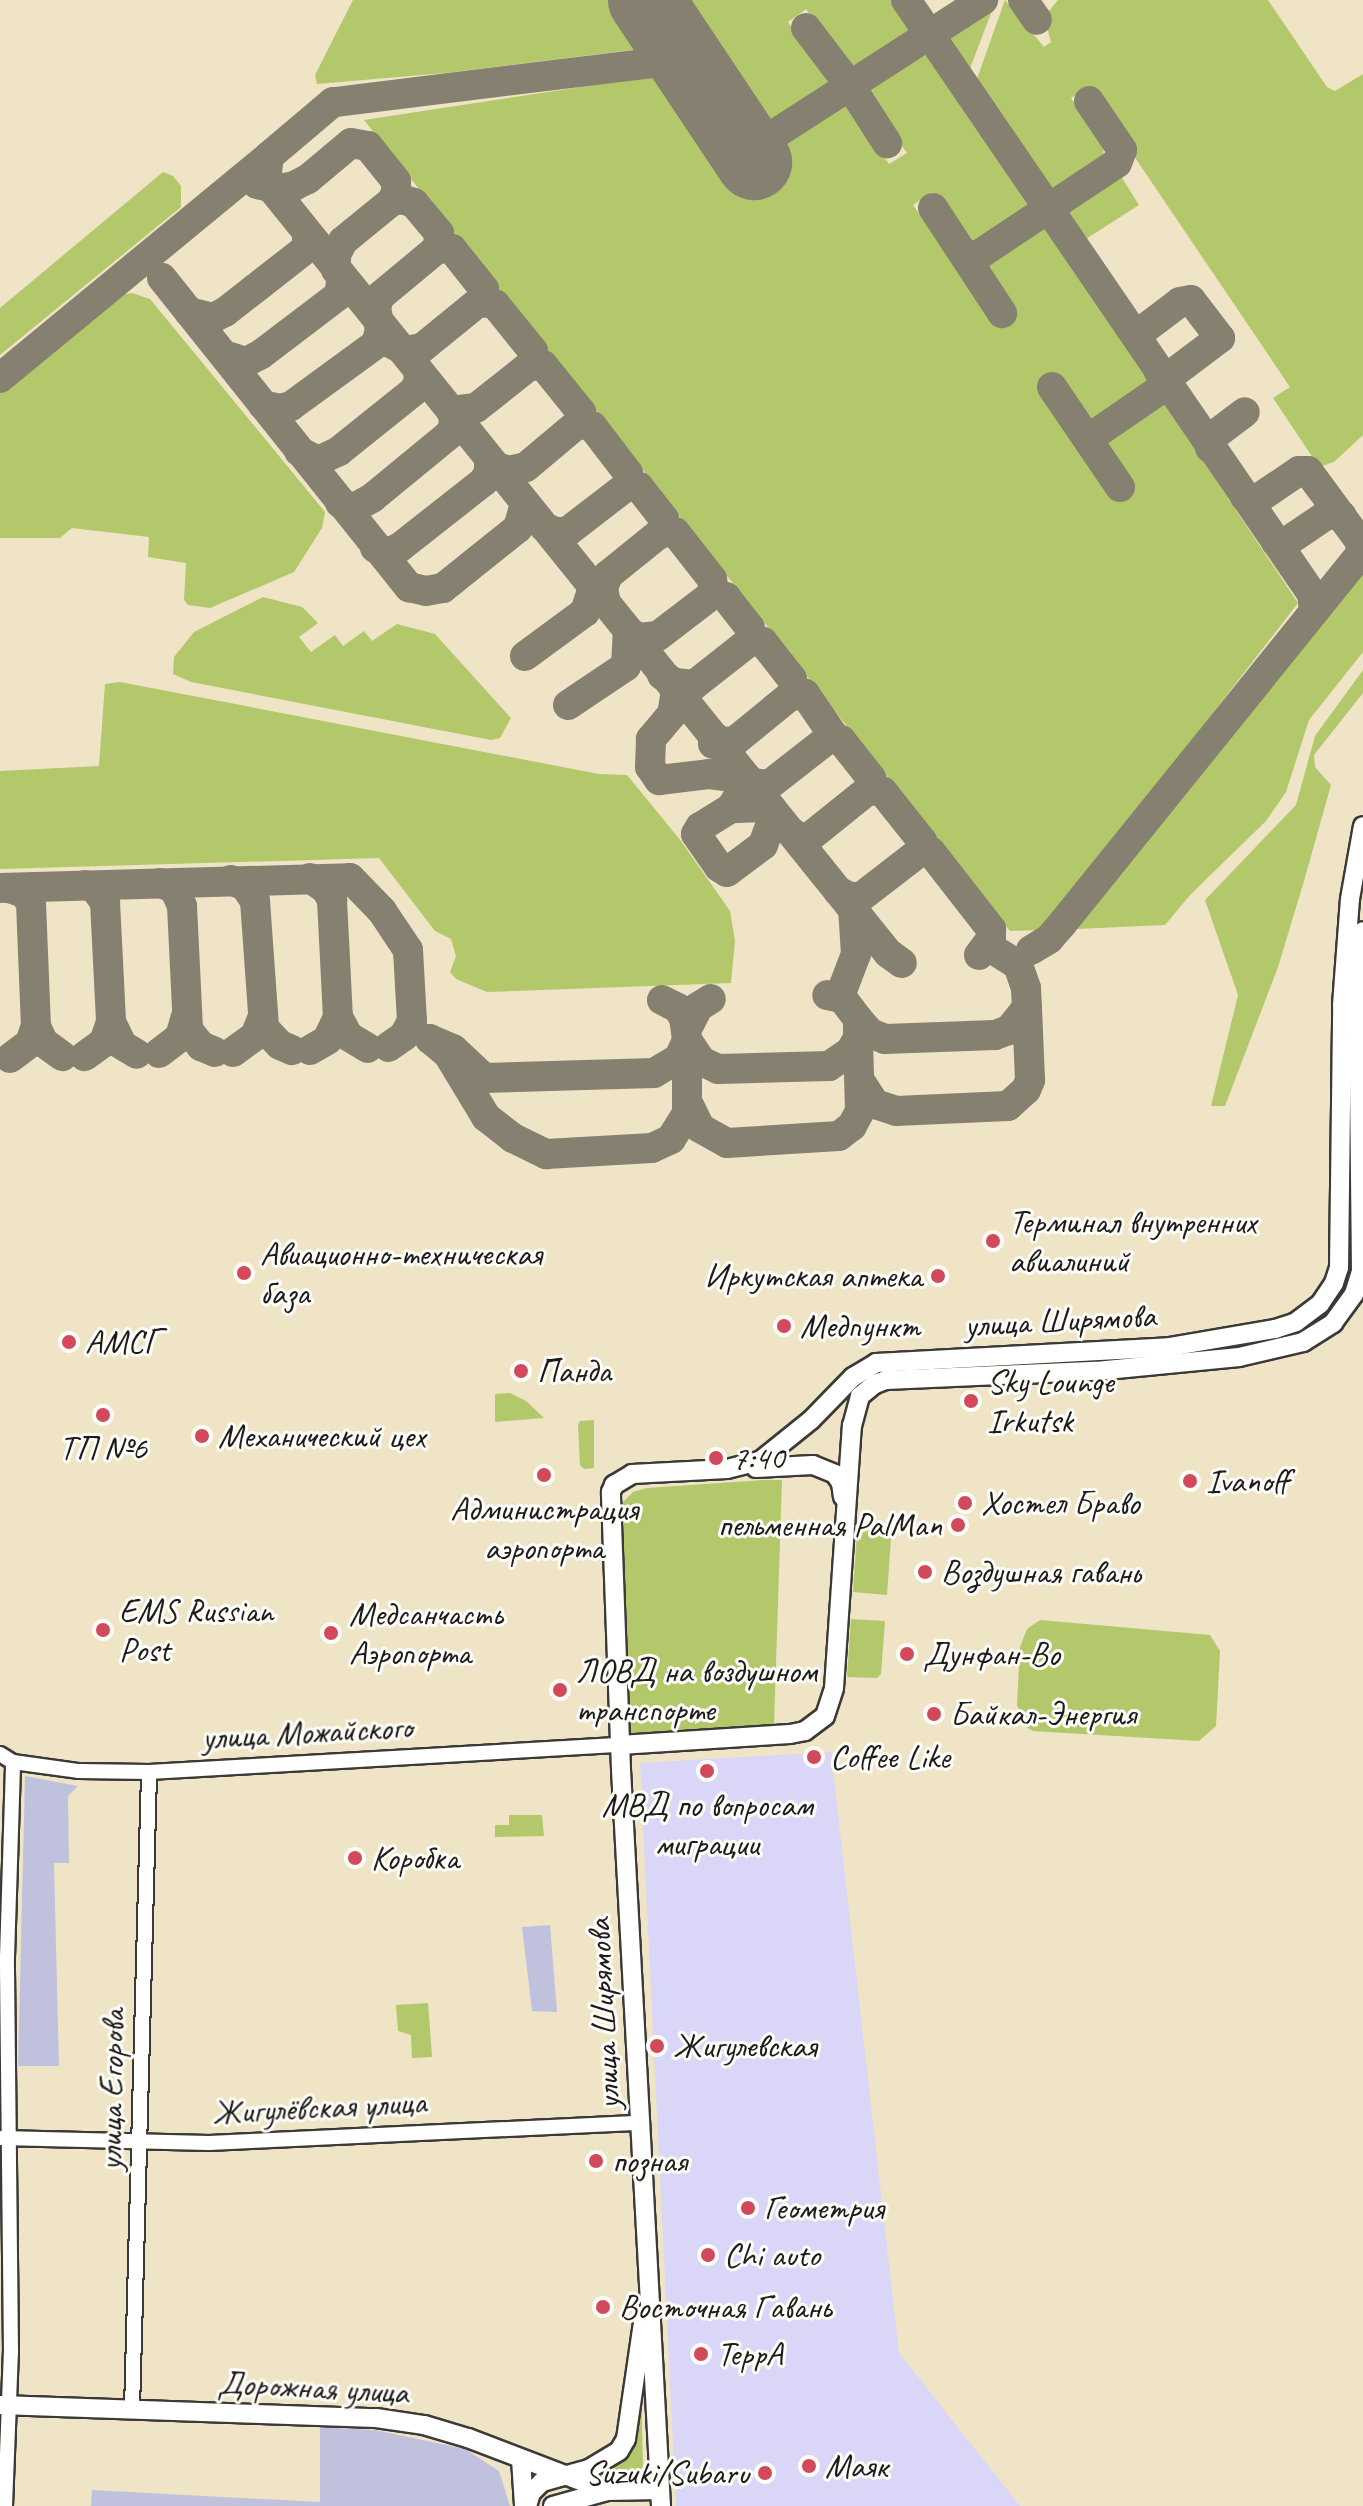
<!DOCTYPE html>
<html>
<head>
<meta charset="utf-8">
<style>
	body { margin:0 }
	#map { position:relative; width:1363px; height:2506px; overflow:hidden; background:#efe4c6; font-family:Caveat,sans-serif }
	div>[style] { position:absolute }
	.built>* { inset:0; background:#d9d6f7 }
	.industrial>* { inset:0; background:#c0c2dd }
	.green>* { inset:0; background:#b3c76b }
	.taxiway>* { height:30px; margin:-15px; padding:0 15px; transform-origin:15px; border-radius:15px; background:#868071 }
	.runway>* { height:76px; margin:-38px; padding:0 38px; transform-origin:38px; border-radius:38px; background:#868071 }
	.roads { filter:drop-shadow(2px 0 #3c3a36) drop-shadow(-2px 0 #3c3a36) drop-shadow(0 2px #3c3a36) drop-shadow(0 -2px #3c3a36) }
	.minor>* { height:14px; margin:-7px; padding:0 7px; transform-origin:7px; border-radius:7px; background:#fff }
	.major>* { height:18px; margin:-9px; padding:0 9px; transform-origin:9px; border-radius:9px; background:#fff }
	.dots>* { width:22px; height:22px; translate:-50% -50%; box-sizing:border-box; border:4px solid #fdfcf7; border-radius:50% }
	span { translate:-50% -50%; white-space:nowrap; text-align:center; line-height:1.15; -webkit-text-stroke:6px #fdfcf7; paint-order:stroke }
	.poi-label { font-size:34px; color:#1c1c1c }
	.left { translate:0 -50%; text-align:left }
	.right { translate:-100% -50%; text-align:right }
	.street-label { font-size:34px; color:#1c1c1c }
</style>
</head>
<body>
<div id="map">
	<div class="built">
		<i style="clip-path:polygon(831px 1752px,899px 2353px,1020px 2506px,676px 2506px,640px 1763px)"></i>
	</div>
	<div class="industrial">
		<i style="clip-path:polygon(25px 1776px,78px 1786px,68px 1796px,69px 1863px,54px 1863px,59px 2066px,18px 2066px)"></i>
		<i style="clip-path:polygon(550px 1925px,557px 2012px,532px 2011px,522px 1927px)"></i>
		<i style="clip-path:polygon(320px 2427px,375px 2430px,465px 2449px,499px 2471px,510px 2506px,91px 2506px,92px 2490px,320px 2502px)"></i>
	</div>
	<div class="green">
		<i style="clip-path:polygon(353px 0,617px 0,648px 48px,445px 73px,317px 84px,315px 75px)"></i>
		<i style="clip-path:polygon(674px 0,892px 0,912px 30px,849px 72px,806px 9px,788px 22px,831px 83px,771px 122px,758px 123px)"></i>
		<i style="clip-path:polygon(988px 0,996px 0,966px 79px,937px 39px,939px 33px)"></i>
		<i style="clip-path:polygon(1005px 0,1044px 47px,1051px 42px,1044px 17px,1058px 0,1268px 0,1327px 87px,1335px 91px,1363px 74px,1363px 435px,1334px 462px,1319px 467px,1273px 398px,1290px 387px,1088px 88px,1071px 98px,1103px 146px,1104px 158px,1052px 192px,1042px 191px,973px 90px)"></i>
		<i style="clip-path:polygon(920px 44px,1028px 199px,1028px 210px,970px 250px,932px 192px,913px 205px,997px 326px,1014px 314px,977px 260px,1032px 223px,1045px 224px,1154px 384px,1093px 430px,1054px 373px,1038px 385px,1118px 500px,1134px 489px,1100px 439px,1159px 395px,1298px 603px,1045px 930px,1010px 931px,364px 120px,666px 74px,751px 197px,774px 181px,755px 153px,841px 98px,889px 164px,907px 153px,860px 86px)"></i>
		<i style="clip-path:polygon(1110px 171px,1119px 173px,1139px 205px,1078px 244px,1058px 216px,1058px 207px)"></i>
		<i style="clip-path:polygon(163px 172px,173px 176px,181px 186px,181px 207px,0 355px,0 308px)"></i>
		<i style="clip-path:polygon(132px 293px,150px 299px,325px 512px,322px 528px,294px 572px,210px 608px,188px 605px,184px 600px,186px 563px,148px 557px,149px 537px,72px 528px,60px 538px,0 538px,0 392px,121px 295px)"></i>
		<i style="clip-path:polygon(1363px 568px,1363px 652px,1309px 720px,1286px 792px,1266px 821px,1191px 894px,1165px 925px,1076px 929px)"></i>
		<i style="clip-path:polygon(263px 597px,302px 607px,318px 623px,299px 637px,311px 652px,335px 635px,343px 646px,364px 631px,372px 641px,397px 624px,435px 634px,511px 718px,500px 738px,491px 740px,191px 682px,173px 674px,174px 657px,194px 632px)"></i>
		<i style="clip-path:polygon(1363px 670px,1363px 693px,1314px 755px,1315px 767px,1331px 785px,1304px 881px,1278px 967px,1225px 1106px,1211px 1106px,1238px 995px,1205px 900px,1296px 805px,1315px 736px)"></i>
		<i style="clip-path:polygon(120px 682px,599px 774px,627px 775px,681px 841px,730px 911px,735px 941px,731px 983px,487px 992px,456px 979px,450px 972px,456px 956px,451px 939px,435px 931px,379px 858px,0 869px,0 771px,99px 766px,105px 684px)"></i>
		<i style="clip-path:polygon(510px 1393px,526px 1401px,544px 1418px,495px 1422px,495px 1394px)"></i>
		<i style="clip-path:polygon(594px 1420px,594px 1468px,584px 1469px,580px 1465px,578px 1425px,580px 1421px)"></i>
		<i style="clip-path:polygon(764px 1480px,782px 1480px,774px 1725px,627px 1736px,618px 1507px,633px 1492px,647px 1488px)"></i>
		<i style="clip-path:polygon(863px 1529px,883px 1531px,891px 1538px,887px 1595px,853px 1592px,857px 1534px)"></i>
		<i style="clip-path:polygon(851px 1619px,885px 1621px,881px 1674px,877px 1678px,847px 1677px)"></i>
		<i style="clip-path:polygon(1040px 1620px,1210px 1635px,1220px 1651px,1216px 1726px,1199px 1741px,1033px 1731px,1026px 1727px,1017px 1705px,1020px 1647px,1027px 1629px)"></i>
		<i style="clip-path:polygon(509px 1815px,542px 1815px,544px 1836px,495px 1837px,495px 1825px,509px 1825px)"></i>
		<i style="clip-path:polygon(428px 2003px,432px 2057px,412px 2058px,411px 2035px,398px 2031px,396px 2005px)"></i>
		<i style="clip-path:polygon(638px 2387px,641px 2388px,643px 2467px,634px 2478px,619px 2485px,603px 2482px,605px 2472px,634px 2444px,638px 2433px)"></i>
	</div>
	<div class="taxiway">
		<i style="left:906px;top:0;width:719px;rotate:55.65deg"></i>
		<i style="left:1312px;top:594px;width:17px;rotate:83deg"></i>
		<i style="left:1023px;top:0;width:24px;rotate:55deg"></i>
		<i style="left:806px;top:28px;width:74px;rotate:52.7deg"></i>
		<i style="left:851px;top:87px;width:67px;rotate:57.3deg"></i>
		<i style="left:685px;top:59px;width:355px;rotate:173deg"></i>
		<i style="left:333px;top:102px;width:84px;rotate:139.8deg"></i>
		<i style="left:269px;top:156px;width:25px;rotate:97deg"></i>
		<i style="left:266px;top:181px;width:991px;rotate:51.14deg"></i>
		<i style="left:888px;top:953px;width:17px;rotate:36deg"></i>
		<i style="left:747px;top:152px;width:281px;rotate:-32.8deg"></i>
		<i style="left:257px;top:184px;width:23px;rotate:13deg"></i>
		<i style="left:279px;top:189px;width:15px;rotate:-11deg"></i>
		<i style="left:294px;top:186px;width:16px;rotate:-27deg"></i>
		<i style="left:308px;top:179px;width:56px;rotate:-39.9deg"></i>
		<i style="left:351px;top:143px;width:17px;rotate:10deg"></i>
		<i style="left:368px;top:146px;width:45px;rotate:51.3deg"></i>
		<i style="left:396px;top:181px;width:11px;rotate:90deg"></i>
		<i style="left:396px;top:192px;width:10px;rotate:114deg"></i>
		<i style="left:392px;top:201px;width:63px;rotate:140.8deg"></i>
		<i style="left:343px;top:241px;width:16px;rotate:117deg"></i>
		<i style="left:336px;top:255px;width:15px;rotate:90deg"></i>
		<i style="left:933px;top:208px;width:126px;rotate:56.7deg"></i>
		<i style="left:967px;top:258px;width:14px;rotate:-17deg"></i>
		<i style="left:980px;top:254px;width:164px;rotate:-33.6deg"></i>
		<i style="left:1117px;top:163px;width:14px;rotate:-69deg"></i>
		<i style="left:1122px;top:150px;width:59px;rotate:-124deg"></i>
		<i style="left:162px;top:278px;width:396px;rotate:51.4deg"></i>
		<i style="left:409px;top:587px;width:17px;rotate:13deg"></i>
		<i style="left:426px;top:591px;width:17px;rotate:-10deg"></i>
		<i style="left:443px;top:588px;width:96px;rotate:-38.7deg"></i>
		<i style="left:518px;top:528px;width:26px;rotate:-74deg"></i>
		<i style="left:189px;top:312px;width:25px;rotate:14deg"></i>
		<i style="left:213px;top:318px;width:13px;rotate:-27deg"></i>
		<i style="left:225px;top:312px;width:104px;rotate:-38deg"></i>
		<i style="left:307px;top:248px;width:15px;rotate:-90deg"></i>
		<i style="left:1130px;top:328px;width:13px;rotate:9deg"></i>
		<i style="left:1143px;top:330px;width:46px;rotate:-37.1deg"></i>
		<i style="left:1180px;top:302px;width:11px;rotate:-10deg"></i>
		<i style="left:1191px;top:300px;width:48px;rotate:52.7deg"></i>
		<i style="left:1220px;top:338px;width:61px;rotate:142.9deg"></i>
		<i style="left:1171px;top:375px;width:14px;rotate:-159deg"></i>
		<i style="left:390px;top:343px;width:18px;rotate:27deg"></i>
		<i style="left:406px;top:351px;width:16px;rotate:-11deg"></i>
		<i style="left:422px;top:348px;width:77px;rotate:-39.2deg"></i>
		<i style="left:482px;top:299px;width:10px;rotate:-79deg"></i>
		<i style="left:484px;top:289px;width:51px;rotate:-128.7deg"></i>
		<i style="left:452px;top:249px;width:14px;rotate:-176deg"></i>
		<i style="left:224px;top:355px;width:23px;rotate:18deg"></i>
		<i style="left:246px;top:362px;width:16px;rotate:-27deg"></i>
		<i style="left:260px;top:355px;width:99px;rotate:-37.2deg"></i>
		<i style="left:339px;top:295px;width:18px;rotate:-81deg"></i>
		<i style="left:0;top:378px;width:349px;rotate:-39.5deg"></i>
		<i style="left:1052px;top:387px;width:121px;rotate:55.8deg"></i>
		<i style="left:263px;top:405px;width:17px;rotate:13deg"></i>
		<i style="left:280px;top:409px;width:11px;rotate:-15deg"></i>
		<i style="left:291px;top:406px;width:105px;rotate:-36.1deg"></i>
		<i style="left:376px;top:344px;width:15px;rotate:-74deg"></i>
		<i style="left:380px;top:330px;width:22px;rotate:-100deg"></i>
		<i style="left:376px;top:308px;width:11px;rotate:-75deg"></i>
		<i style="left:379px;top:297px;width:77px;rotate:-39.7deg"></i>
		<i style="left:438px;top:248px;width:15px;rotate:-86deg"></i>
		<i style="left:439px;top:233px;width:39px;rotate:-130deg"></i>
		<i style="left:414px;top:203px;width:13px;rotate:-162deg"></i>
		<i style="left:402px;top:199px;width:10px;rotate:169deg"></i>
		<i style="left:451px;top:411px;width:25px;rotate:-7deg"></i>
		<i style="left:476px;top:408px;width:68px;rotate:-38.4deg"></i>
		<i style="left:529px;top:366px;width:8px;rotate:-60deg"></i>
		<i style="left:533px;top:359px;width:8px;rotate:-90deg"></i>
		<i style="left:533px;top:351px;width:60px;rotate:-129deg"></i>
		<i style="left:495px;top:304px;width:14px;rotate:-172deg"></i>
		<i style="left:579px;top:424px;width:13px;rotate:9deg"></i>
		<i style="left:592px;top:426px;width:59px;rotate:52.5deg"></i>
		<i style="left:628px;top:473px;width:12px;rotate:90deg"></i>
		<i style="left:1088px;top:439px;width:97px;rotate:-34.5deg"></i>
		<i style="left:1210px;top:448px;width:11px;rotate:-80deg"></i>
		<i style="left:1212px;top:437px;width:41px;rotate:-37.1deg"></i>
		<i style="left:299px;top:451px;width:21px;rotate:28deg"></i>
		<i style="left:318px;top:461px;width:23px;rotate:-25deg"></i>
		<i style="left:339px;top:451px;width:96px;rotate:-38.7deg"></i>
		<i style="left:414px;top:391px;width:11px;rotate:-63deg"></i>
		<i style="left:419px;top:381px;width:10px;rotate:-96deg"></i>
		<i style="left:495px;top:466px;width:15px;rotate:20deg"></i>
		<i style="left:509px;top:471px;width:17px;rotate:-13deg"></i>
		<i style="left:526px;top:467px;width:73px;rotate:-40deg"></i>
		<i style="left:582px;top:420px;width:8px;rotate:-97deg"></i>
		<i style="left:581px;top:412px;width:60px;rotate:-129deg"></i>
		<i style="left:543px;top:365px;width:14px;rotate:176deg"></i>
		<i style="left:1245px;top:497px;width:11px;rotate:15deg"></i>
		<i style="left:1256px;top:500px;width:52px;rotate:-34deg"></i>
		<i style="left:1299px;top:471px;width:9px"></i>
		<i style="left:1308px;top:471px;width:89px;rotate:53.6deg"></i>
		<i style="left:1361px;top:543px;width:12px;rotate:95deg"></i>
		<i style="left:340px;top:503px;width:15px;rotate:20deg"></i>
		<i style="left:354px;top:508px;width:21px;rotate:-29deg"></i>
		<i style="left:372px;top:498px;width:101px;rotate:-39.4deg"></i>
		<i style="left:450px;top:434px;width:10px;rotate:-66deg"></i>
		<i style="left:454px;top:425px;width:11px;rotate:-95deg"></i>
		<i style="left:544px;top:527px;width:13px;rotate:23deg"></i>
		<i style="left:556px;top:532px;width:11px"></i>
		<i style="left:567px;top:532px;width:77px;rotate:-37.6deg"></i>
		<i style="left:628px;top:485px;width:11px;rotate:10deg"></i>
		<i style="left:639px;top:487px;width:41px;rotate:52deg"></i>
		<i style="left:664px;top:519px;width:10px;rotate:84deg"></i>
		<i style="left:665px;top:529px;width:73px;rotate:141.1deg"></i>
		<i style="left:608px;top:575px;width:14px;rotate:111deg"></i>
		<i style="left:603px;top:588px;width:16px;rotate:79deg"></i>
		<i style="left:1276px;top:542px;width:9px;rotate:6deg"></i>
		<i style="left:1285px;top:543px;width:52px;rotate:-34deg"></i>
		<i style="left:1328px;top:514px;width:14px;rotate:8deg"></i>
		<i style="left:375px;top:548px;width:13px;rotate:23deg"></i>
		<i style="left:387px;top:553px;width:13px;rotate:-23deg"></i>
		<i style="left:399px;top:548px;width:108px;rotate:-38.2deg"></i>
		<i style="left:484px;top:481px;width:10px;rotate:-61deg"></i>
		<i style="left:489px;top:472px;width:13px;rotate:-90deg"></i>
		<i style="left:525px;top:656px;width:74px;rotate:-36.3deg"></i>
		<i style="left:585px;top:612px;width:26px;rotate:-72deg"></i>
		<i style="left:662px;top:675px;width:15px;rotate:32deg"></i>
		<i style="left:675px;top:683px;width:19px;rotate:6deg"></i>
		<i style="left:694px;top:685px;width:71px;rotate:-38.2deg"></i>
		<i style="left:750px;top:641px;width:13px;rotate:-90deg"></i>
		<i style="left:750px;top:628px;width:39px;rotate:-128deg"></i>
		<i style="left:726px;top:597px;width:13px;rotate:-162deg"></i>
		<i style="left:676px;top:690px;width:24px;rotate:99deg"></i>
		<i style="left:672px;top:714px;width:33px;rotate:130deg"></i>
		<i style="left:651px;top:739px;width:28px;rotate:92deg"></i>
		<i style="left:650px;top:767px;width:16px;rotate:55deg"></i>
		<i style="left:659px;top:780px;width:50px;rotate:-6.8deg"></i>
		<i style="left:709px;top:774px;width:39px;rotate:7deg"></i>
		<i style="left:748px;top:779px;width:34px;rotate:120deg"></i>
		<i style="left:731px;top:808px;width:36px;rotate:148deg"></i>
		<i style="left:700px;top:827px;width:8px;rotate:120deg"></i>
		<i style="left:696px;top:834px;width:40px;rotate:55.1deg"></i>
		<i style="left:719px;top:867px;width:9px;rotate:32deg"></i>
		<i style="left:727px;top:872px;width:45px;rotate:-36.9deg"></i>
		<i style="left:763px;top:845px;width:30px;rotate:-70deg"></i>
		<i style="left:773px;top:817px;width:8px;rotate:-97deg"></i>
		<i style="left:772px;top:809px;width:7px;rotate:-164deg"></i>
		<i style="left:765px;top:807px;width:34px;rotate:178deg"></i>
		<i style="left:568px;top:705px;width:70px;rotate:-33.9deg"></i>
		<i style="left:626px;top:666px;width:35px;rotate:-87deg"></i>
		<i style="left:628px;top:631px;width:12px;rotate:35deg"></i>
		<i style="left:638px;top:638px;width:20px;rotate:-6deg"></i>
		<i style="left:658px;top:636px;width:71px;rotate:-37.5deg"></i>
		<i style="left:714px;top:593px;width:14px;rotate:-98deg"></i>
		<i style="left:712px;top:579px;width:60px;rotate:-128.2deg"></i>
		<i style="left:675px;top:532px;width:13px;rotate:176deg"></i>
		<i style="left:713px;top:744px;width:8px;rotate:-90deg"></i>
		<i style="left:713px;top:736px;width:11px;rotate:34deg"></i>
		<i style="left:722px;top:742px;width:13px;rotate:-4deg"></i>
		<i style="left:735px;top:741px;width:71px;rotate:-39.3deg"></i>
		<i style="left:790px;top:696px;width:8px;rotate:-60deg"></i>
		<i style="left:794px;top:689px;width:10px;rotate:-101deg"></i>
		<i style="left:792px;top:679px;width:47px;rotate:-128.1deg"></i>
		<i style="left:763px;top:642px;width:13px;rotate:-176deg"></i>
		<i style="left:751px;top:783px;width:18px;rotate:6deg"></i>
		<i style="left:769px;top:785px;width:81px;rotate:-38deg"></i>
		<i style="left:833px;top:735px;width:50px;rotate:-124.3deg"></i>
		<i style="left:805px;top:694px;width:15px;rotate:172deg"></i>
		<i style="left:791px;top:832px;width:11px;rotate:34deg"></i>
		<i style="left:800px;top:838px;width:11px;rotate:-10deg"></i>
		<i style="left:811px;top:836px;width:78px;rotate:-38.8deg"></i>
		<i style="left:872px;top:787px;width:9px;rotate:-96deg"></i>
		<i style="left:871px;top:778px;width:48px;rotate:-128.3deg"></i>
		<i style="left:841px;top:740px;width:10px;rotate:-163deg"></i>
		<i style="left:922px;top:852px;width:9px"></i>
		<i style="left:931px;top:852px;width:98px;rotate:52.1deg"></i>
		<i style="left:991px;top:929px;width:10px;rotate:90deg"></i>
		<i style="left:991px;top:939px;width:20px;rotate:127deg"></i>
		<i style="left:310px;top:878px;width:19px;rotate:35deg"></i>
		<i style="left:326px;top:889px;width:13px;rotate:61deg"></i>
		<i style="left:332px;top:900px;width:117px;rotate:87.1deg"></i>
		<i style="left:338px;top:1017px;width:21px;rotate:62deg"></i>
		<i style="left:348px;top:1036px;width:23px;rotate:31deg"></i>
		<i style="left:231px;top:880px;width:15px;rotate:23deg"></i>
		<i style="left:245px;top:886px;width:18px;rotate:56deg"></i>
		<i style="left:255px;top:901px;width:127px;rotate:85.9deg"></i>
		<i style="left:264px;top:1028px;width:23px;rotate:47deg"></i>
		<i style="left:280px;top:1045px;width:13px;rotate:23deg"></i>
		<i style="left:160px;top:883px;width:15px;rotate:20deg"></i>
		<i style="left:174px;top:888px;width:20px;rotate:66deg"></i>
		<i style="left:182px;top:906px;width:124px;rotate:87.2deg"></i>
		<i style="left:188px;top:1030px;width:21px;rotate:51deg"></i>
		<i style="left:201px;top:1046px;width:15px;rotate:23deg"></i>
		<i style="left:85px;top:885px;width:9px;rotate:13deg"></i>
		<i style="left:94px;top:887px;width:19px;rotate:54deg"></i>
		<i style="left:105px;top:902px;width:120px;rotate:87.1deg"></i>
		<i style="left:111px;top:1022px;width:21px;rotate:109deg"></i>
		<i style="left:104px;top:1042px;width:24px;rotate:144deg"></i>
		<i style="left:0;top:888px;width:350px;rotate:-1.6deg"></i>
		<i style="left:350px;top:878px;width:46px;rotate:45.9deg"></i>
		<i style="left:382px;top:911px;width:47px;rotate:56.3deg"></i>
		<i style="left:408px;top:950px;width:71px;rotate:86.8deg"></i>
		<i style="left:412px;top:1021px;width:17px;rotate:118deg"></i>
		<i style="left:404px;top:1036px;width:19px;rotate:145deg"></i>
		<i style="left:9px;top:888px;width:16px;rotate:18deg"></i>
		<i style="left:24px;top:893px;width:12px;rotate:55deg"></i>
		<i style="left:31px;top:903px;width:123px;rotate:87.7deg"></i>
		<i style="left:36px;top:1026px;width:17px;rotate:66deg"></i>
		<i style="left:43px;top:1042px;width:24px;rotate:36deg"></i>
		<i style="left:838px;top:891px;width:13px;rotate:27deg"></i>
		<i style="left:850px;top:897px;width:11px"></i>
		<i style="left:861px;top:897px;width:78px;rotate:-37.7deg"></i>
		<i style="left:923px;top:849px;width:8px;rotate:-97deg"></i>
		<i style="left:922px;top:841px;width:63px;rotate:-128.5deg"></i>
		<i style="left:883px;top:792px;width:12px;rotate:-171deg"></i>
		<i style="left:1031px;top:950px;width:21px;rotate:-31deg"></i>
		<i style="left:1049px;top:939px;width:20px;rotate:-49deg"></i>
		<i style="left:1062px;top:924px;width:479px;rotate:-51.1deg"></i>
		<i style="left:843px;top:988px;width:36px;rotate:-69deg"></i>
		<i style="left:856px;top:954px;width:47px;rotate:-93.7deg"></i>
		<i style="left:662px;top:1000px;width:18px;rotate:27deg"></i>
		<i style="left:678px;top:1008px;width:12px;rotate:59deg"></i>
		<i style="left:684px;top:1018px;width:22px;rotate:82deg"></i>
		<i style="left:687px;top:1040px;width:20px;rotate:114deg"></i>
		<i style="left:679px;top:1058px;width:29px;rotate:149deg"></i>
		<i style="left:654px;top:1073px;width:170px;rotate:178.3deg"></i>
		<i style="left:484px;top:1078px;width:42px;rotate:-136.9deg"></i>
		<i style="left:453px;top:1049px;width:25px;rotate:-157deg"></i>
		<i style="left:430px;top:1039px;width:23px;rotate:40deg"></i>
		<i style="left:448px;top:1054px;width:74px;rotate:58.9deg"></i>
		<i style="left:486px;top:1117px;width:34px;rotate:38deg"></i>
		<i style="left:513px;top:1138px;width:37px;rotate:26deg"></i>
		<i style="left:546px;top:1154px;width:106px;rotate:-3.2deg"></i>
		<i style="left:652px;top:1148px;width:21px;rotate:-25deg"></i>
		<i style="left:671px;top:1139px;width:31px;rotate:-58deg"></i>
		<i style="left:687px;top:1113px;width:73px;rotate:-90deg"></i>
		<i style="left:858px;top:1019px;width:18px;rotate:49deg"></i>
		<i style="left:870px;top:1033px;width:16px;rotate:22deg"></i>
		<i style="left:885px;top:1039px;width:110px;rotate:-2.1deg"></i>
		<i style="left:995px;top:1035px;width:15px;rotate:-20deg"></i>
		<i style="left:1009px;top:1030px;width:28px;rotate:-51deg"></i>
		<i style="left:1027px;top:1008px;width:20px;rotate:-93deg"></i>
		<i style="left:1026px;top:988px;width:24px;rotate:-109deg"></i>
		<i style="left:1018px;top:965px;width:22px;rotate:-148deg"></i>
		<i style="left:111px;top:1022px;width:25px;rotate:64deg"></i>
		<i style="left:122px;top:1045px;width:17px;rotate:31deg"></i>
		<i style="left:687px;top:1029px;width:25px;rotate:-63deg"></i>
		<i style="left:698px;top:1007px;width:15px;rotate:-32deg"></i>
		<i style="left:687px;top:1040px;width:25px;rotate:56deg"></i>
		<i style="left:701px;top:1061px;width:19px;rotate:25deg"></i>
		<i style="left:718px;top:1069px;width:111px;rotate:-1.5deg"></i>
		<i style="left:829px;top:1066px;width:25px;rotate:-34deg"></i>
		<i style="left:850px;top:1052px;width:16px;rotate:-60deg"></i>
		<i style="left:858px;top:1038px;width:19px;rotate:-90deg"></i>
		<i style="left:858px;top:1019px;width:26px;rotate:-127deg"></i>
		<i style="left:842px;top:998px;width:15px;rotate:-169deg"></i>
		<i style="left:310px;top:1050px;width:20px;rotate:-30deg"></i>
		<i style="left:327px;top:1040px;width:25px;rotate:-64deg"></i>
		<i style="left:233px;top:1052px;width:27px;rotate:-36deg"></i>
		<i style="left:255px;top:1036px;width:18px;rotate:-68deg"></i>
		<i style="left:159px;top:1053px;width:26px;rotate:-37deg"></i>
		<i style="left:180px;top:1037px;width:19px;rotate:-74deg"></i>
		<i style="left:10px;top:1058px;width:25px;rotate:-37deg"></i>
		<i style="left:30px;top:1043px;width:18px;rotate:-71deg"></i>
		<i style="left:860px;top:1081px;width:27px;rotate:57deg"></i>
		<i style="left:875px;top:1104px;width:22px;rotate:18deg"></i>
		<i style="left:896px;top:1111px;width:112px;rotate:-2.6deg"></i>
		<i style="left:1008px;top:1106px;width:24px;rotate:-42deg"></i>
		<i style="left:1026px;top:1090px;width:11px;rotate:-68deg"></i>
		<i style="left:1030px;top:1080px;width:72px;rotate:-92.4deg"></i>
		<i style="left:689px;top:1105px;width:25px;rotate:64deg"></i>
		<i style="left:700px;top:1128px;width:31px;rotate:29deg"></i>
		<i style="left:727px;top:1143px;width:112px;rotate:-3.6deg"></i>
		<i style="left:839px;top:1136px;width:16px;rotate:-38deg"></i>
		<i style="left:852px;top:1126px;width:17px;rotate:-62deg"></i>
		<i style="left:860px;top:1111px;width:73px;rotate:-91.6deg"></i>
	</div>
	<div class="runway">
		<i style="left:646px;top:0;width:195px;rotate:56.3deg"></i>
	</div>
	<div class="roads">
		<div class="minor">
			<i style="left:0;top:1754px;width:15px;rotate:32deg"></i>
			<i style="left:13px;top:1762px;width:67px;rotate:7.8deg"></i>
			<i style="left:79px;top:1771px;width:70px;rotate:0.8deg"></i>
			<i style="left:149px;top:1772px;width:472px;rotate:-3.3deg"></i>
			<i style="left:1px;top:2138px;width:208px;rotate:1.4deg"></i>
			<i style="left:209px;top:2143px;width:431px;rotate:-2.7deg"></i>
			<i style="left:132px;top:2410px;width:638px;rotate:-88.47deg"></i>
			<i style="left:5px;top:2506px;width:154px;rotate:-87.8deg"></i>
			<i style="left:11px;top:2352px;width:395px;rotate:-90.6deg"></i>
			<i style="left:7px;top:1957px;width:195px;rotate:-88.2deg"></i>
		</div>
		<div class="major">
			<i style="left:756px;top:1468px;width:57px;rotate:-3deg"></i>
			<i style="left:813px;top:1465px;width:24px;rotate:22deg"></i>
			<i style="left:835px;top:1474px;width:11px;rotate:56deg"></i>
			<i style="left:841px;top:1483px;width:14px;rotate:82deg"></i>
			<i style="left:620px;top:1745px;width:170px;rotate:-3.7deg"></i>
			<i style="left:790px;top:1734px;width:15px;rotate:-11deg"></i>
			<i style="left:805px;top:1731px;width:25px;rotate:-37deg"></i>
			<i style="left:825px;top:1716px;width:29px;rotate:-72deg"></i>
			<i style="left:834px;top:1688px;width:263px;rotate:-86.1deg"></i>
			<i style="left:852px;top:1426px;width:31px;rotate:-75deg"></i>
			<i style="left:860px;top:1396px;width:19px;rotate:-39deg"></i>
			<i style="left:875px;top:1384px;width:12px;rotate:-20deg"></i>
			<i style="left:886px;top:1380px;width:210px;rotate:-2.5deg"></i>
			<i style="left:1096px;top:1371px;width:144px;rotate:-5.6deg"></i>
			<i style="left:1239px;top:1357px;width:66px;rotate:-13.2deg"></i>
			<i style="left:1303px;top:1342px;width:36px;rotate:-32deg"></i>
			<i style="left:1333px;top:1323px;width:36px;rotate:-54deg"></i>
			<i style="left:1354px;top:1294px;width:24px;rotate:-73deg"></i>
			<i style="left:1361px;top:1271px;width:266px;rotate:-90.6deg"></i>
			<i style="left:1358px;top:1005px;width:74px;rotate:-86.1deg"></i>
			<i style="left:0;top:2405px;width:376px;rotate:2deg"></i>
			<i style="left:376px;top:2418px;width:49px;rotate:8.3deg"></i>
			<i style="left:424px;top:2425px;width:46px;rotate:16.5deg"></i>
			<i style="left:468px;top:2438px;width:149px;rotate:20.9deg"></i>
			<i style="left:607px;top:2491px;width:53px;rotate:-1.1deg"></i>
			<i style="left:521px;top:2459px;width:47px;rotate:86.3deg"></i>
			<i style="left:527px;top:2506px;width:14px;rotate:-73deg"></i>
			<i style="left:531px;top:2493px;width:16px;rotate:-45deg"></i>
			<i style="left:542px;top:2482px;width:49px;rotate:-15.5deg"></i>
			<i style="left:589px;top:2469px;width:35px;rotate:-31deg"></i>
			<i style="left:619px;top:2451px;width:14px;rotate:-60deg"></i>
			<i style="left:626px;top:2439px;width:118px;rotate:-81.7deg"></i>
			<i style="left:553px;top:2506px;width:56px;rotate:-15.5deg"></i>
			<i style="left:661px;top:2506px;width:738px;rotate:-93.11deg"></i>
			<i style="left:621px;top:1769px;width:277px;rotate:-92.1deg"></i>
			<i style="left:611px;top:1492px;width:8px;rotate:-67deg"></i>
			<i style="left:614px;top:1485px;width:21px;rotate:-31deg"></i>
			<i style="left:632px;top:1474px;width:95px;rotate:-3deg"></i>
			<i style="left:727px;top:1469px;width:34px;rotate:-14deg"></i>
			<i style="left:760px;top:1461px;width:65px;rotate:-38.8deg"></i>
			<i style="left:811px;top:1420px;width:60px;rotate:-45.7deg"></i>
			<i style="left:853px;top:1377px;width:27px;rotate:-31deg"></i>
			<i style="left:876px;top:1363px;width:293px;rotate:-3.1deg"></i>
			<i style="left:1169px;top:1347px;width:108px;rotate:-9.6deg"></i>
			<i style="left:1275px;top:1329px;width:22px;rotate:-18deg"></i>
			<i style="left:1296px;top:1322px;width:30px;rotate:-37deg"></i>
			<i style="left:1320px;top:1304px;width:25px;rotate:-56deg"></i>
			<i style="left:1334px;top:1283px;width:16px;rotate:-72deg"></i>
			<i style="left:1339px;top:1268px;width:263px;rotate:-89.3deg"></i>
			<i style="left:1342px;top:1005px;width:106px;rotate:-85.7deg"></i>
			<i style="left:1350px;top:899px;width:74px;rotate:-79.9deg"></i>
		</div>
	</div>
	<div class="dots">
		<i style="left:993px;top:1241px;background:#d1495b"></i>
		<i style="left:244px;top:1273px;background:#d1495b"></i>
		<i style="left:938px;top:1276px;background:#d1495b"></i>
		<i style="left:784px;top:1326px;background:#d1495b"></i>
		<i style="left:69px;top:1342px;background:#d1495b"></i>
		<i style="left:521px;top:1371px;background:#d1495b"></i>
		<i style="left:971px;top:1401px;background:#d1495b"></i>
		<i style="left:103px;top:1415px;background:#d1495b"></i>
		<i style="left:202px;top:1436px;background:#d1495b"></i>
		<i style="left:716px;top:1458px;background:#d1495b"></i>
		<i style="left:544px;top:1475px;background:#d1495b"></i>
		<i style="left:1190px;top:1481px;background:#d1495b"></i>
		<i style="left:965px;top:1503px;background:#d1495b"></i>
		<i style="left:958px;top:1525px;background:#d1495b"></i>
		<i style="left:925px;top:1572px;background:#d1495b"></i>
		<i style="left:103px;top:1630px;background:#d1495b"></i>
		<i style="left:331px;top:1633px;background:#d1495b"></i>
		<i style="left:907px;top:1654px;background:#d1495b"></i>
		<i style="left:560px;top:1690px;background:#d1495b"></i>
		<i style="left:934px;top:1714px;background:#d1495b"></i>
		<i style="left:814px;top:1757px;background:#d1495b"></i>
		<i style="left:707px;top:1771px;background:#d1495b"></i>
		<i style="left:355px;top:1858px;background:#d1495b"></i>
		<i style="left:657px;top:2046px;background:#d1495b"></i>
		<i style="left:596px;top:2161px;background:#d1495b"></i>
		<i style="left:748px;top:2208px;background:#d1495b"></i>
		<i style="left:708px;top:2255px;background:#d1495b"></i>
		<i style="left:603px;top:2307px;background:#d1495b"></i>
		<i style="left:701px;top:2354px;background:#d1495b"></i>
		<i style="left:809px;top:2466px;background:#d1495b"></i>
		<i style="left:765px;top:2473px;background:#d1495b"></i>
	</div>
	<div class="poi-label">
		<span class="left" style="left:1009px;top:1241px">Терминал внутренних<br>авиалиний</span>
		<span class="left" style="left:260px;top:1273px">Авиационно-техническая<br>база</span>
		<span class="right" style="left:922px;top:1276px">Иркутская аптека</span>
		<span class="left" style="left:800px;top:1326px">Медпункт</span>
		<span class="left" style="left:85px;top:1342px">АМСГ</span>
		<span class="left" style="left:537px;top:1371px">Панда</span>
		<span class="left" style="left:987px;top:1401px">Sky Lounge<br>Irkutsk</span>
		<span class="left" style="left:218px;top:1436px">Механический цех</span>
		<span style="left:103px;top:1448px">ТП №6</span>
		<span class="left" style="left:732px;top:1458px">7:40</span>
		<span class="left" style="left:1206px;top:1481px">Ivanoff</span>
		<span class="left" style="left:981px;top:1503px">Хостел Браво</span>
		<span style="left:544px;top:1528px">Администрация<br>аэропорта</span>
		<span class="right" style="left:942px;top:1525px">пельменная PalMan</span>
		<span class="left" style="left:941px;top:1572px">Воздушная гавань</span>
		<span class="left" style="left:119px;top:1630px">EMS Russian<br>Рost</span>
		<span class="left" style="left:349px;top:1633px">Медсанчасть<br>Аэропорта</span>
		<span class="left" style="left:923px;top:1654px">Дунфан-Во</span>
		<span class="left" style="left:576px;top:1690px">ЛОВД на воздушном<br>транспорте</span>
		<span class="left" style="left:950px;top:1714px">Байкал-Энергия</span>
		<span class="left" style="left:830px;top:1757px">Coffee Like</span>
		<span style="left:707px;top:1824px">МВД по вопросам<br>миграции</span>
		<span class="left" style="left:371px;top:1858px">Коробка</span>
		<span class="left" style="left:673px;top:2046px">Жигулевская</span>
		<span class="left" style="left:612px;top:2161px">позная</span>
		<span class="left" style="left:764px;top:2208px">Геометрия</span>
		<span class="left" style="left:724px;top:2255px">Chi auto</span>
		<span class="left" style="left:619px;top:2307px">Восточная Гавань</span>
		<span class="left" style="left:717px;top:2354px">ТеррА</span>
		<span class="left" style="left:825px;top:2466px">Маяк</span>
		<span class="right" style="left:749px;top:2473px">Suzuki/Subaru</span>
	</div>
	<div class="street-label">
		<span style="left:1060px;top:1320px;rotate:-3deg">улица Ширямова</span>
		<span style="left:307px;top:1732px;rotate:-3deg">улица Можайского</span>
		<span style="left:603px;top:2014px;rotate:-93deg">улица Ширямова</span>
		<span style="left:111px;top:2090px;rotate:-89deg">улица Егорова</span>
		<span style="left:319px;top:2107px;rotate:-3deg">Жигулёвская улица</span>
		<span style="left:313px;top:2387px;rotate:3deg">Дорожная улица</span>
	</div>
</div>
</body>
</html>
